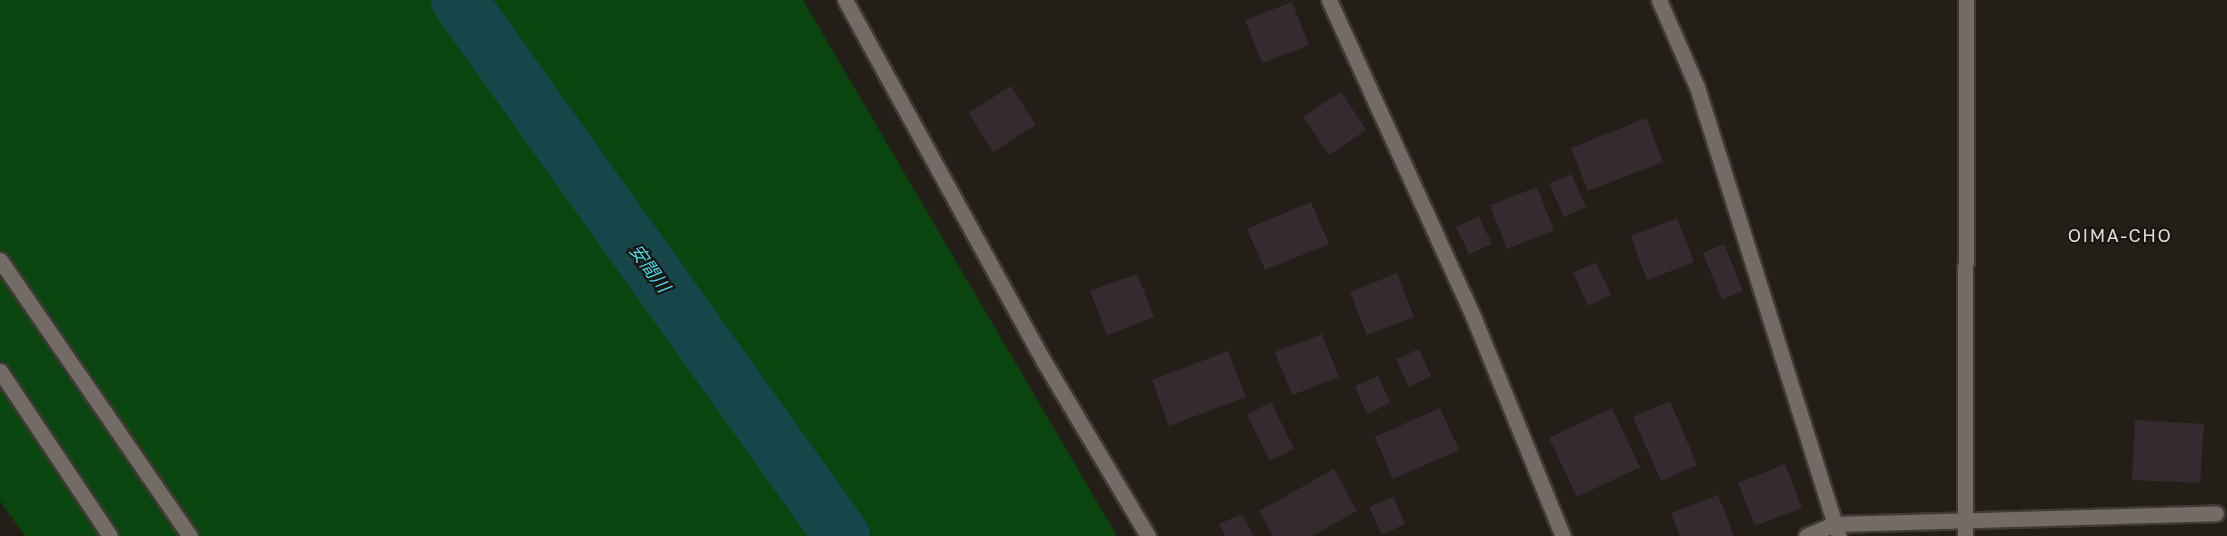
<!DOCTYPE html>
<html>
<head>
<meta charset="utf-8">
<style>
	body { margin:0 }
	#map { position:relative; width:2227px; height:536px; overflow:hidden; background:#241e19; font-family:"Golos Text","Noto Sans JP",sans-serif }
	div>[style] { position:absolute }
	.green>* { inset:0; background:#0a440e }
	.river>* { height:56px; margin:-28px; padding:0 28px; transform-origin:28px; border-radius:28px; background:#16464a }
	.building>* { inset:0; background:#332b2f }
	.roads { filter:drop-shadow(2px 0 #3f3a37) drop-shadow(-2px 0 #3f3a37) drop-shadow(0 2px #3f3a37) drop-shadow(0 -2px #3f3a37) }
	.service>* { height:15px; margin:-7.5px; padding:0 7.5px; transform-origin:7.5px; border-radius:7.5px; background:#736c66 }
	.minor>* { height:15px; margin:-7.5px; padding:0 7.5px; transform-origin:7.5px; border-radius:7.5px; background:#736c66 }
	span { translate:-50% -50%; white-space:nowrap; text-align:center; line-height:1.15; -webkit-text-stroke:4.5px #1a1510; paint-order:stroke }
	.neighbourhood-label { font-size:18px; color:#ddd9d6; letter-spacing:1.5px }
	.water-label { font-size:18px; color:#41dce9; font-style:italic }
</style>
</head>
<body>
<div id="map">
	<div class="green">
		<i style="clip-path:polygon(0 0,803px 0,1117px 536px,25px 536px,0 501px)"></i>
	</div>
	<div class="river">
		<i style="left:459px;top:0;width:659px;rotate:54.45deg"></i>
	</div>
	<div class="building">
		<i style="clip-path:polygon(1292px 2px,1309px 45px,1262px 63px,1245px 20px)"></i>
		<i style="clip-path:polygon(1011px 86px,1036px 125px,993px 152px,969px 113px)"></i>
		<i style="clip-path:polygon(1341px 92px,1366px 130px,1329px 155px,1303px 117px)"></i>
		<i style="clip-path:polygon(1646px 118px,1663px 162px,1588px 191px,1571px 148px)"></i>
		<i style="clip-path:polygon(1571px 174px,1586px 207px,1564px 217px,1549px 184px)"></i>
		<i style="clip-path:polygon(1537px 187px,1554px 230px,1507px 249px,1490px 205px)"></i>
		<i style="clip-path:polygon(1311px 202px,1329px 244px,1265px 270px,1247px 229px)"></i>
		<i style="clip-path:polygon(1479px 216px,1492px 244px,1469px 254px,1456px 227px)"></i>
		<i style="clip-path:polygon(1677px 218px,1694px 262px,1647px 280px,1631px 236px)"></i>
		<i style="clip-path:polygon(1724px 244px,1743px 291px,1722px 300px,1703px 253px)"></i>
		<i style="clip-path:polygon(1596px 263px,1611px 295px,1588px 306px,1573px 272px)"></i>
		<i style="clip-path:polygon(1397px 273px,1414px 317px,1367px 335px,1350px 292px)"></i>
		<i style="clip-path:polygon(1137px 274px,1154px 317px,1107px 335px,1090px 291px)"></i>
		<i style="clip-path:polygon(1322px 334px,1339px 377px,1292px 395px,1275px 352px)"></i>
		<i style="clip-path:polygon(1419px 349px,1431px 376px,1409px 387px,1396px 359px)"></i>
		<i style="clip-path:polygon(1228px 351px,1246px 397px,1169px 426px,1152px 380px)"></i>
		<i style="clip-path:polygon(1378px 376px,1390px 403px,1367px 414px,1355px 386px)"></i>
		<i style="clip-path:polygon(1670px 401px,1697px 465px,1661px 481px,1633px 417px)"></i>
		<i style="clip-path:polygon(1271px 402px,1294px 449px,1270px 461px,1247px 415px)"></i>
		<i style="clip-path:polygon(1440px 408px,1459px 450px,1393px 479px,1375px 437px)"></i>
		<i style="clip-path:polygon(1612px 408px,1640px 467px,1577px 497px,1549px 438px)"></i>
		<i style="clip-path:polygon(2135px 420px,2204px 424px,2200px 483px,2132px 480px)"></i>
		<i style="clip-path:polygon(1785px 464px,1802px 508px,1755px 526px,1738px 483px)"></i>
		<i style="clip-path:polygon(1334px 469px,1357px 511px,1312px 536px,1273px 536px,1259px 511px)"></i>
		<i style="clip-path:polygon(1718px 495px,1734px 536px,1680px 536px,1671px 513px)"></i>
		<i style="clip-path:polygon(1393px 497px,1405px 524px,1382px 535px,1369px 507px)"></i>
		<i style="clip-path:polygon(1242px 514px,1253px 536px,1225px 536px,1219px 524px)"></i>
	</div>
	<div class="roads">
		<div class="service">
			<i style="left:0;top:371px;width:198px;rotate:56.3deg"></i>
		</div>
		<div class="minor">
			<i style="left:845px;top:0;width:411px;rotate:61.2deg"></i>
			<i style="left:1043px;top:360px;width:205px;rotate:59.2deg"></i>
			<i style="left:1329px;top:0;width:347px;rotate:65.5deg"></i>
			<i style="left:1473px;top:316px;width:238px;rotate:67.8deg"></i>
			<i style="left:1659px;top:0;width:95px;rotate:66.4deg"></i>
			<i style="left:1697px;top:87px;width:471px;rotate:72.5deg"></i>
			<i style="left:0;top:260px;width:335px;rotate:55.5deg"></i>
			<i style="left:1806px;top:536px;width:30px;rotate:-23deg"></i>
			<i style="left:1834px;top:524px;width:382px;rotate:-1.6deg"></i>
			<i style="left:1965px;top:536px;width:536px;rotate:-89.89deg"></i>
		</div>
	</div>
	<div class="neighbourhood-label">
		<span style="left:2120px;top:235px">OIMA-CHO</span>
	</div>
	<div class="water-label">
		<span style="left:650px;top:268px;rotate:54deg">安間川</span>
	</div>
</div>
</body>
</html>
